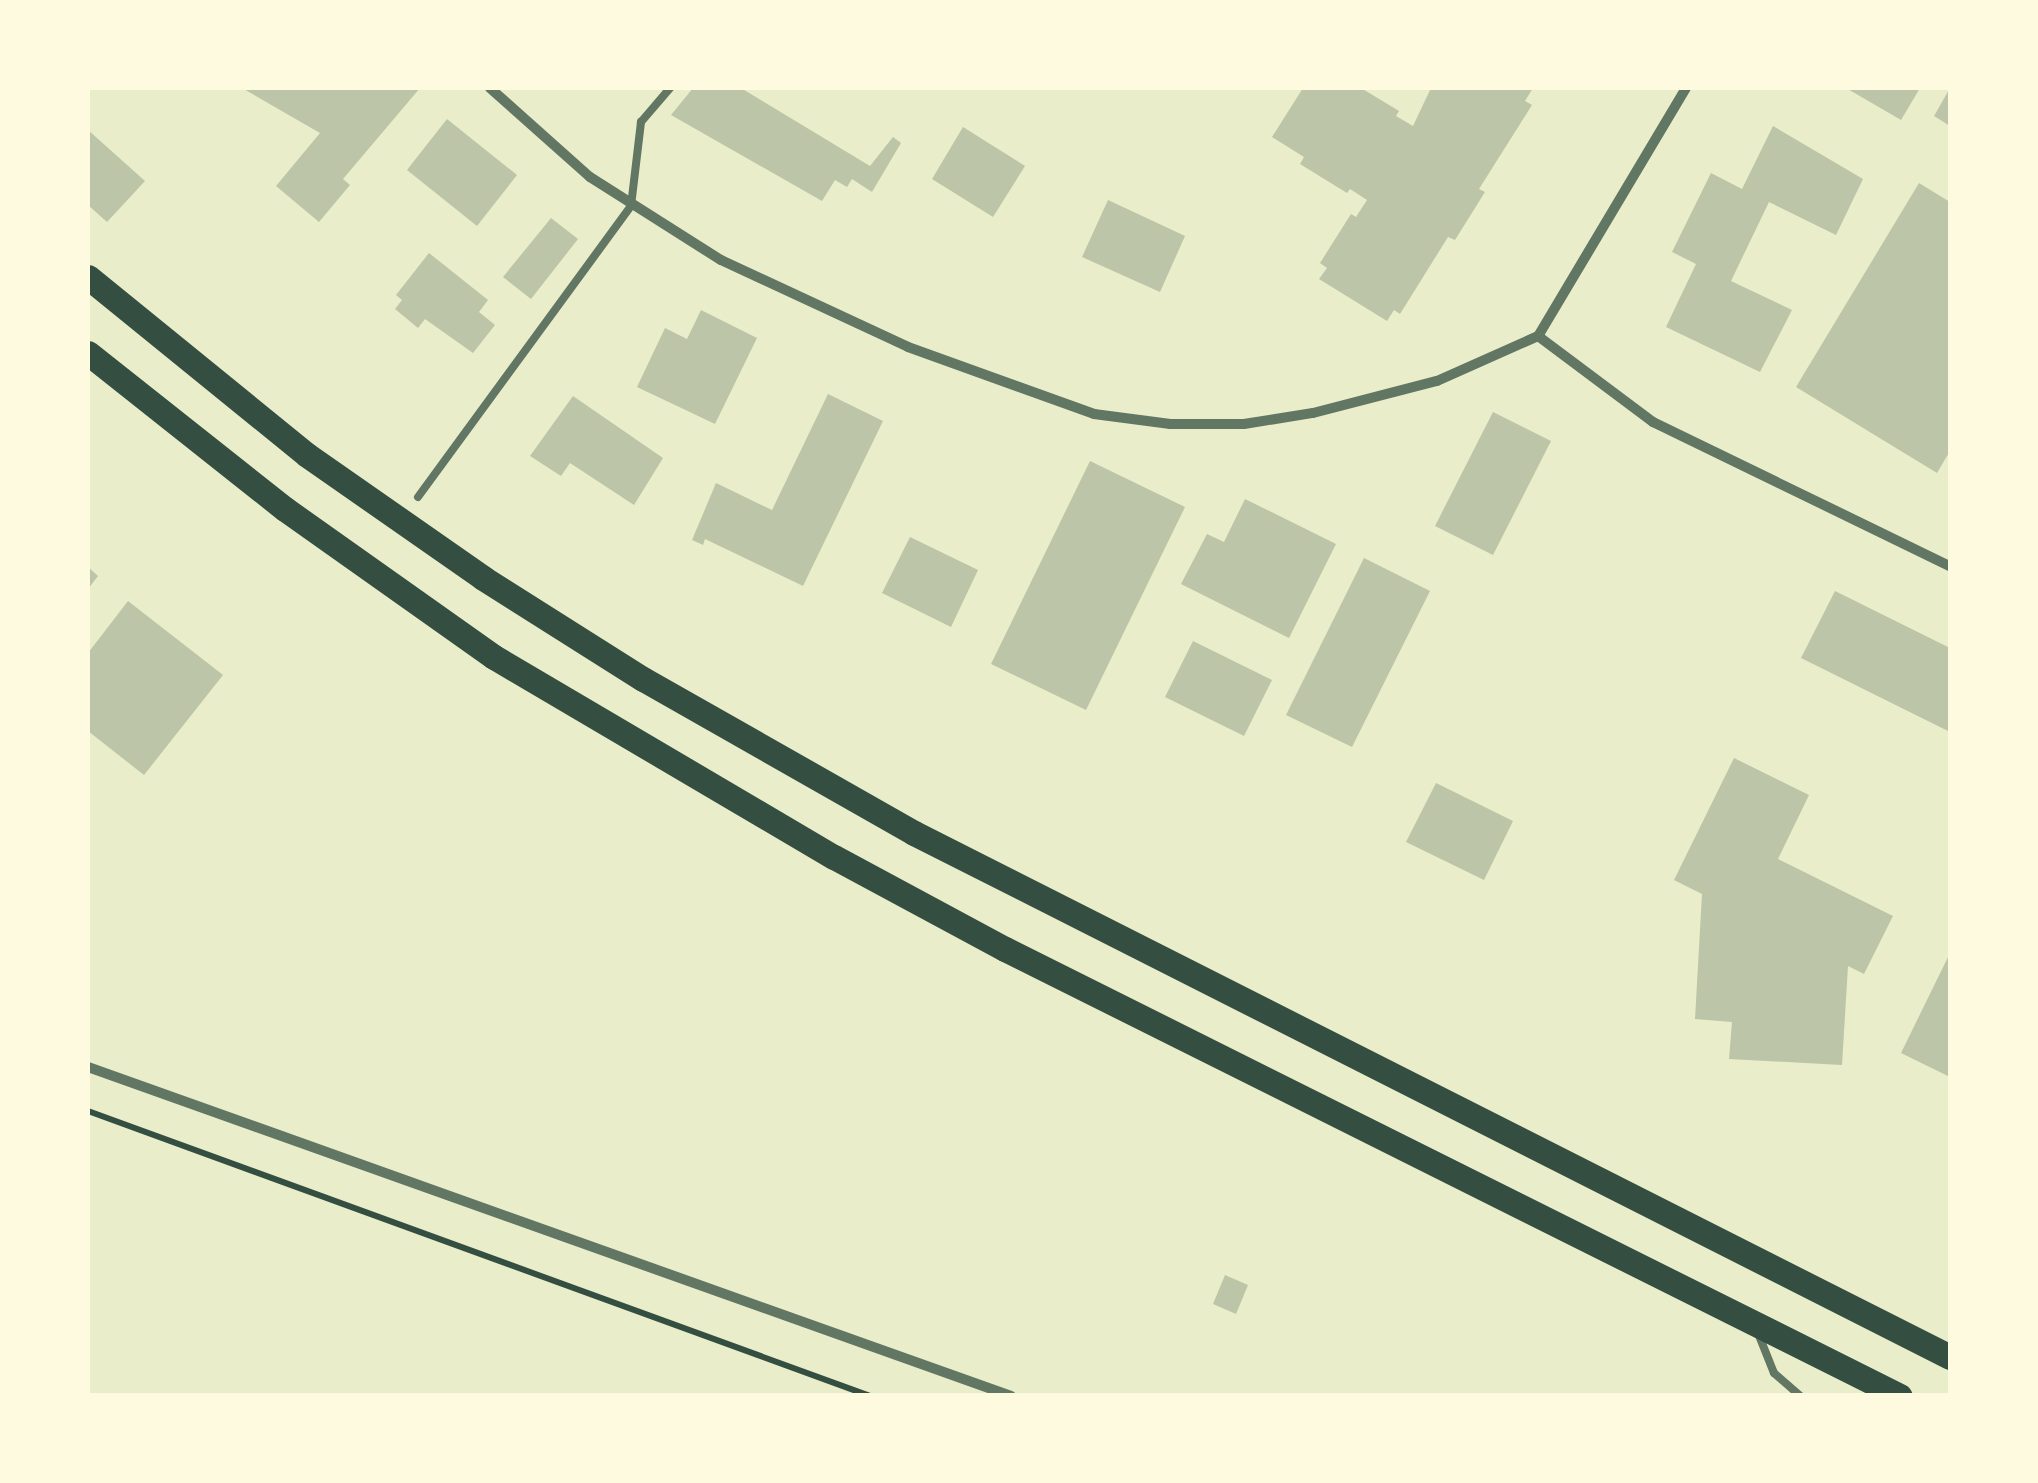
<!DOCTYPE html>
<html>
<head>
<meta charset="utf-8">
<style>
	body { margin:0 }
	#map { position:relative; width:2038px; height:1483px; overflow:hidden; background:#e9edc9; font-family:"Archivo Narrow",sans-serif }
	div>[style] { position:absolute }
	.building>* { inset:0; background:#bcc5a7 }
	.path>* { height:6px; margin:-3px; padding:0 3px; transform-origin:3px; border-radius:3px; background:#344e41 }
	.service>* { height:8px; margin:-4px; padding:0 4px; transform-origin:4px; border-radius:4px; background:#617663 }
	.minor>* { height:10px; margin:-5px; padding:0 5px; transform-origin:5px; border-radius:5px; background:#617663 }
	.primary>* { height:25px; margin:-12.5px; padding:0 12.5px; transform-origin:12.5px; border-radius:12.5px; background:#344e41 }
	span { translate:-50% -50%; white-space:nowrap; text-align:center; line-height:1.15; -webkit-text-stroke:10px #fefae0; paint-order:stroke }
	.frame { position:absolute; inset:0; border:90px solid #fefae0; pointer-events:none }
</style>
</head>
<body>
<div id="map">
	<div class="building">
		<i style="clip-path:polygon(242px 88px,420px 88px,343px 179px,350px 185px,319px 222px,276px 186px,320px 133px)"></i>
		<i style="clip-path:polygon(693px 88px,741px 88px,870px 166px,893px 137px,901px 143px,872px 192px,852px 179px,847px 187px,835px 180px,822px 201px,671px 115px)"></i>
		<i style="clip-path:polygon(1303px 88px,1361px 88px,1399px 111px,1396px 116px,1413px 126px,1431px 88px,1533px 88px,1525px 101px,1532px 105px,1479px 189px,1485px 192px,1455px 240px,1448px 237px,1400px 314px,1394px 310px,1387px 321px,1319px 279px,1327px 268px,1320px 263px,1351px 214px,1356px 217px,1367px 200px,1350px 189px,1347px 193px,1300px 164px,1304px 157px,1272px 137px)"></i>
		<i style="clip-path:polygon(1846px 88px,1920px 88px,1901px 120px)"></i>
		<i style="clip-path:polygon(1950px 88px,1950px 126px,1934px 116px)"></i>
		<i style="clip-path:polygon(447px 119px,517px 175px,477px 226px,407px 170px)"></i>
		<i style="clip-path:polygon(1773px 126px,1863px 179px,1836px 235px,1769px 202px,1731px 281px,1792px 310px,1760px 372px,1666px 327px,1696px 264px,1672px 252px,1711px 173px,1742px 189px)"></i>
		<i style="clip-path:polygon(963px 127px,1025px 166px,993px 217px,932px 179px)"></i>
		<i style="clip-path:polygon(88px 130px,145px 181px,107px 222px,88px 205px)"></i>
		<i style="clip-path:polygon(1919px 183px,1950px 202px,1950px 451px,1937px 473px,1796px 387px)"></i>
		<i style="clip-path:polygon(1108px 200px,1185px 236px,1160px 292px,1082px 257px)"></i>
		<i style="clip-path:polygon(551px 218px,578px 239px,531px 299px,503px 277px)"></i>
		<i style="clip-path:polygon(429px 253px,488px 300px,479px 312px,495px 325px,473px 353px,425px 319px,418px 328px,395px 309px,402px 300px,396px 295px)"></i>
		<i style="clip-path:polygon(701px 310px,757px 338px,715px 424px,637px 387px,665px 328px,687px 339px)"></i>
		<i style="clip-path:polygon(828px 394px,883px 421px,803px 586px,705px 539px,703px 545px,692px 540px,716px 483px,772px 510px)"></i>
		<i style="clip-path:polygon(573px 396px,663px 458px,634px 505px,570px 463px,561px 476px,530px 456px)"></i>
		<i style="clip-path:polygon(1493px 412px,1551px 441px,1493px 555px,1435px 526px)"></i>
		<i style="clip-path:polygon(1090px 461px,1185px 507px,1086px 710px,991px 664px)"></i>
		<i style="clip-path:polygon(1245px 499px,1336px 544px,1289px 638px,1181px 584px,1207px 534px,1224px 542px)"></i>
		<i style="clip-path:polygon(910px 537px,978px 570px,951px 627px,882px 593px)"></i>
		<i style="clip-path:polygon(1364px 558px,1430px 591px,1352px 747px,1286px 715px)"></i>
		<i style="clip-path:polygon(88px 567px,98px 576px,88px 589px)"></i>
		<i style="clip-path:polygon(1835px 591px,1950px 648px,1950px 732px,1801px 658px)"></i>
		<i style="clip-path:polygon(128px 601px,223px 675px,144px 775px,88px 731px,88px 653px)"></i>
		<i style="clip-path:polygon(1193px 641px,1272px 680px,1244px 736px,1165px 697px)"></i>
		<i style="clip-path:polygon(1734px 758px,1809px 795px,1778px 859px,1893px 916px,1864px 974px,1848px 966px,1842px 1065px,1729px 1059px,1732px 1022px,1695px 1019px,1702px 894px,1674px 880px)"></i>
		<i style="clip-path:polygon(1436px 783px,1513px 821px,1484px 880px,1406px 842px)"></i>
		<i style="clip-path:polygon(1950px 953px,1950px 1077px,1901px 1053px)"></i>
		<i style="clip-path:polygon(1225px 1275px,1248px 1285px,1236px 1314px,1213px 1304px)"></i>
	</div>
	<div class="path">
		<i style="left:88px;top:1111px;width:832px;rotate:20.02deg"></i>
	</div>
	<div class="service">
		<i style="left:418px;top:497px;width:361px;rotate:-53.8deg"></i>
		<i style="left:631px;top:206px;width:85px;rotate:-83.2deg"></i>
		<i style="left:641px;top:122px;width:45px;rotate:-49.5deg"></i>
		<i style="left:1758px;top:1333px;width:43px;rotate:68.2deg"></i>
		<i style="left:1774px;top:1373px;width:35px;rotate:41deg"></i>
	</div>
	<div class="minor">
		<i style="left:490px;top:88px;width:134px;rotate:41.7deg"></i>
		<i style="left:590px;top:177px;width:155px;rotate:32.4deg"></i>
		<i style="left:721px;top:260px;width:206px;rotate:24.9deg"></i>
		<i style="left:908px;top:347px;width:198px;rotate:19.8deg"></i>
		<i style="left:1094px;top:414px;width:77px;rotate:7.5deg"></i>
		<i style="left:1170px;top:424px;width:74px"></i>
		<i style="left:1244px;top:424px;width:70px;rotate:-9.1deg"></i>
		<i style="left:1313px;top:413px;width:128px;rotate:-14.5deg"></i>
		<i style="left:1437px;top:381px;width:111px;rotate:-24deg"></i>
		<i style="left:1686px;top:88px;width:289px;rotate:120.8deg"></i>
		<i style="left:1538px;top:336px;width:144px;rotate:36.8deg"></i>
		<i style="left:1653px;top:422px;width:330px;rotate:25.9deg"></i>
		<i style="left:88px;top:1067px;width:980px;rotate:19.62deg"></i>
	</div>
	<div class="primary">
		<i style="left:88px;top:277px;width:282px;rotate:39.1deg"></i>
		<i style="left:307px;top:455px;width:215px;rotate:34.9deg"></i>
		<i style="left:483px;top:578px;width:189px;rotate:32.3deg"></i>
		<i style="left:643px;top:679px;width:312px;rotate:29.6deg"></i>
		<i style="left:914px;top:833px;width:1161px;rotate:26.83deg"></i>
		<i style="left:88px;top:353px;width:251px;rotate:38.4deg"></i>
		<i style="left:285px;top:509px;width:256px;rotate:35.3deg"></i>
		<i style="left:494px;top:657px;width:394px;rotate:30.5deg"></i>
		<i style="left:834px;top:857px;width:194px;rotate:28.3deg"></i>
		<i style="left:1005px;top:949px;width:1000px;rotate:26.54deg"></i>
	</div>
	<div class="frame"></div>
</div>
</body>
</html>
